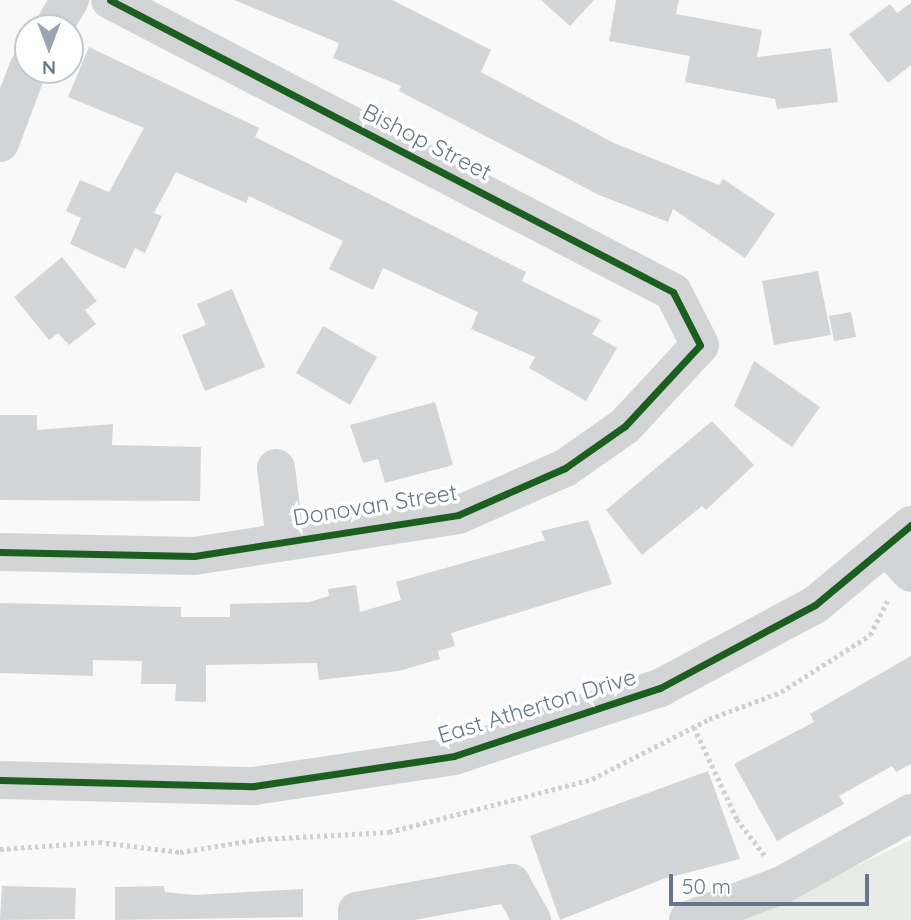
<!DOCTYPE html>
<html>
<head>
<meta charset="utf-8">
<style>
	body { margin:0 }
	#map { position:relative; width:911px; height:920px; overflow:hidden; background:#f9f9f9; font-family:Quicksand,sans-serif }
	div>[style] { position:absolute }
	.green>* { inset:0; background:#e8ece7 }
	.building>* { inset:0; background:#d4d5d6 }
	.path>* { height:4.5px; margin-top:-2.25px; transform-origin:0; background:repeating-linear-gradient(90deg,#cfd0d2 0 3.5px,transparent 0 7px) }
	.minor>* { height:38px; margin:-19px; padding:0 19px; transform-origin:19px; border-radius:19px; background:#d3d4d5 }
	.cycleway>* { height:7px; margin:-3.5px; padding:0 3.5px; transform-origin:3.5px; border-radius:3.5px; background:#1b5e20 }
	span { translate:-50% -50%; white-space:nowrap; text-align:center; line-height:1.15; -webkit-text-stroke:7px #fff; paint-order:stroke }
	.street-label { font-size:23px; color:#67778b }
	.north { position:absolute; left:14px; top:14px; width:70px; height:70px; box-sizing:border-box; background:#fff; border:2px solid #c2c9d1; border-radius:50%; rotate:180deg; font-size:19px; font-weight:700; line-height:28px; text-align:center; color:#67778b }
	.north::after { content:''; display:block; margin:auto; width:24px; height:32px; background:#9aa4b2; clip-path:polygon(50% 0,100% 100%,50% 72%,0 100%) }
	.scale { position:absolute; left:669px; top:874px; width:200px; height:32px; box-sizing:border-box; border:4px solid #67778b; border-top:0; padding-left:9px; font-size:21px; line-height:24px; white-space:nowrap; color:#67778b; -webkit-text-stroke:5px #fff; paint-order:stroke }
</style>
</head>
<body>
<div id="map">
	<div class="green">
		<i style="clip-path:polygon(911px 840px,911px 920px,741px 920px)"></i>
	</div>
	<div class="building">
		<i style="clip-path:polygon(234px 0,392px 0,491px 50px,481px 72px,614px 143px,719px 185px,723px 179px,775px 214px,745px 258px,673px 209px,668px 222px,599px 195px,399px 91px,401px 86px,333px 58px,339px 43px)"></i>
		<i style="clip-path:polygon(541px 0,594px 0,570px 26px)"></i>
		<i style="clip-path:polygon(616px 0,679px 0,676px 14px,762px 30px,757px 57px,831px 48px,838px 102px,777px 109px,775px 99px,685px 82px,690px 56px,609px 41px)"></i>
		<i style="clip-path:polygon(911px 3px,911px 65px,888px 83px,849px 34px,890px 4px,897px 13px)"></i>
		<i style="clip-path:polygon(89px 47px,259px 128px,255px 137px,526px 272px,522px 281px,601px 320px,592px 334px,617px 348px,586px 401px,529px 368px,535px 357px,471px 329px,478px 312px,383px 268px,373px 290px,329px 269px,343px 241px,249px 196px,246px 203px,176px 172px,154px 213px,162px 216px,145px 253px,135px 248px,125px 269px,70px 244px,81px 218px,66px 211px,80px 180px,109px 192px,144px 128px,68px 97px)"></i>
		<i style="clip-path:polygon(62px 257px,97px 301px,85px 310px,96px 324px,69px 345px,58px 333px,49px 340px,14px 297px)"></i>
		<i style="clip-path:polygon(818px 271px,831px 335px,774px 345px,762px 281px)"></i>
		<i style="clip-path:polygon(232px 289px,265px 367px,205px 391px,182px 335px,206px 325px,197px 304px)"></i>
		<i style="clip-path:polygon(851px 312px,856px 337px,834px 341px,829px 316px)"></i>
		<i style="clip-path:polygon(323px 326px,377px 357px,350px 405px,296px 373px)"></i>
		<i style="clip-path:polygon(754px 361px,820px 407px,792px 447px,734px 406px)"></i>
		<i style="clip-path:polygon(435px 402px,453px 465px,385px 483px,378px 459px,363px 463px,350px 425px)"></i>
		<i style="clip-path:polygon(0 415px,37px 415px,37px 430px,113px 424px,112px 445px,201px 447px,200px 501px,0 500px)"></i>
		<i style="clip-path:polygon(712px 421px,754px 465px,706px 510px,702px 506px,642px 555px,606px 510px)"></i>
		<i style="clip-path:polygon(588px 520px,612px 584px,451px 633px,455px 646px,438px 651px,440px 659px,399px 671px,319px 680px,317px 663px,206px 665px,206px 702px,175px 701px,176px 684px,141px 684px,142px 661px,93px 660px,93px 676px,0 673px,0 603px,181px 607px,181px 617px,230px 617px,230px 604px,309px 602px,329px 596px,328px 589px,356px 585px,360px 612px,401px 600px,396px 582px,545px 540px,541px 531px)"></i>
		<i style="clip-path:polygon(911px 656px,911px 764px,896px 772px,892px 766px,839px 796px,844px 804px,777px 841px,734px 764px,814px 722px,810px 714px)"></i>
		<i style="clip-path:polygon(708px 771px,740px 859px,663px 879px,560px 920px,530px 836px)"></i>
		<i style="clip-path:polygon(2px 886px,76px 888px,75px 919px,0 920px)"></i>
		<i style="clip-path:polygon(164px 886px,165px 892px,195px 895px,303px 889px,303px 917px,115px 920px,115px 887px)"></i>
	</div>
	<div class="path">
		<i style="left:694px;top:727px;width:102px;rotate:64.9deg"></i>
		<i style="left:737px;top:819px;width:48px;rotate:52.7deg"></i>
		<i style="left:0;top:849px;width:99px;rotate:-4deg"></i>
		<i style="left:99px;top:842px;width:82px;rotate:7deg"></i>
		<i style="left:180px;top:852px;width:82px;rotate:-9.1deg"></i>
		<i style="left:261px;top:839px;width:128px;rotate:-3.1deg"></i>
		<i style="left:389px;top:832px;width:210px;rotate:-14.6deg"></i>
		<i style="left:592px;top:779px;width:131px;rotate:-27.1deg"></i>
		<i style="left:709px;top:719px;width:77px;rotate:-20.6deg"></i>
		<i style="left:781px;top:692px;width:106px;rotate:-32.6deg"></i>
		<i style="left:870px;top:635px;width:38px;rotate:-63deg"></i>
	</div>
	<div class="minor">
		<i style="left:53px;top:28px;width:33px;rotate:-59deg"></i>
		<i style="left:0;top:143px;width:80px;rotate:-69.5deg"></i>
		<i style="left:276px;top:468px;width:73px;rotate:82.9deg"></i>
		<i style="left:886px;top:546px;width:37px;rotate:47deg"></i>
		<i style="left:0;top:552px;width:194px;rotate:1.2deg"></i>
		<i style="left:194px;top:556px;width:267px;rotate:-8.8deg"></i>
		<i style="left:458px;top:515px;width:117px;rotate:-23.7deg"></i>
		<i style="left:565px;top:468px;width:73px;rotate:-35deg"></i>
		<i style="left:625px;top:426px;width:110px;rotate:-47.2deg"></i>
		<i style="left:700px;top:345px;width:59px;rotate:-117deg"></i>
		<i style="left:673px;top:292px;width:634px;rotate:-152.59deg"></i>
		<i style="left:0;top:780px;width:254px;rotate:1.4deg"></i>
		<i style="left:254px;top:786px;width:202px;rotate:-8.5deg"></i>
		<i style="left:454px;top:756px;width:217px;rotate:-18.3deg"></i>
		<i style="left:660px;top:688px;width:176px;rotate:-28.2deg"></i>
		<i style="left:815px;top:605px;width:125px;rotate:-39.8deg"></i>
		<i style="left:357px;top:920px;width:9px;rotate:-90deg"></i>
		<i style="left:357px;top:911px;width:157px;rotate:-10.3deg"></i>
		<i style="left:511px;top:883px;width:43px;rotate:60.4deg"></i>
		<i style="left:688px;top:920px;width:100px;rotate:-20.4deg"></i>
		<i style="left:782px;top:885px;width:148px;rotate:-29.2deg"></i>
	</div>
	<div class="cycleway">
		<i style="left:0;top:552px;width:194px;rotate:1.2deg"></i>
		<i style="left:194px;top:556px;width:267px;rotate:-8.8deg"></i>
		<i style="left:458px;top:515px;width:117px;rotate:-23.7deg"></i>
		<i style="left:565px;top:468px;width:73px;rotate:-35deg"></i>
		<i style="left:625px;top:426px;width:110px;rotate:-47.2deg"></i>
		<i style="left:700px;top:345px;width:59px;rotate:-117deg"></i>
		<i style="left:673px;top:292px;width:634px;rotate:-152.59deg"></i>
		<i style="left:0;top:780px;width:254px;rotate:1.4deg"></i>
		<i style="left:254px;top:786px;width:202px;rotate:-8.5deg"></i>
		<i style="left:454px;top:756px;width:217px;rotate:-18.3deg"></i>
		<i style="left:660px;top:688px;width:176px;rotate:-28.2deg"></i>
		<i style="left:815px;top:605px;width:125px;rotate:-39.8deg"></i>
	</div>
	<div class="street-label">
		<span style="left:427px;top:142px;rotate:27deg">Bishop Street</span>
		<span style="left:375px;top:505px;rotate:-9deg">Donovan Street</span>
		<span style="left:537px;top:706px;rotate:-17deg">East Atherton Drive</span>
	</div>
	<div class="north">N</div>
	<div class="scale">50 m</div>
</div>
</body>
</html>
